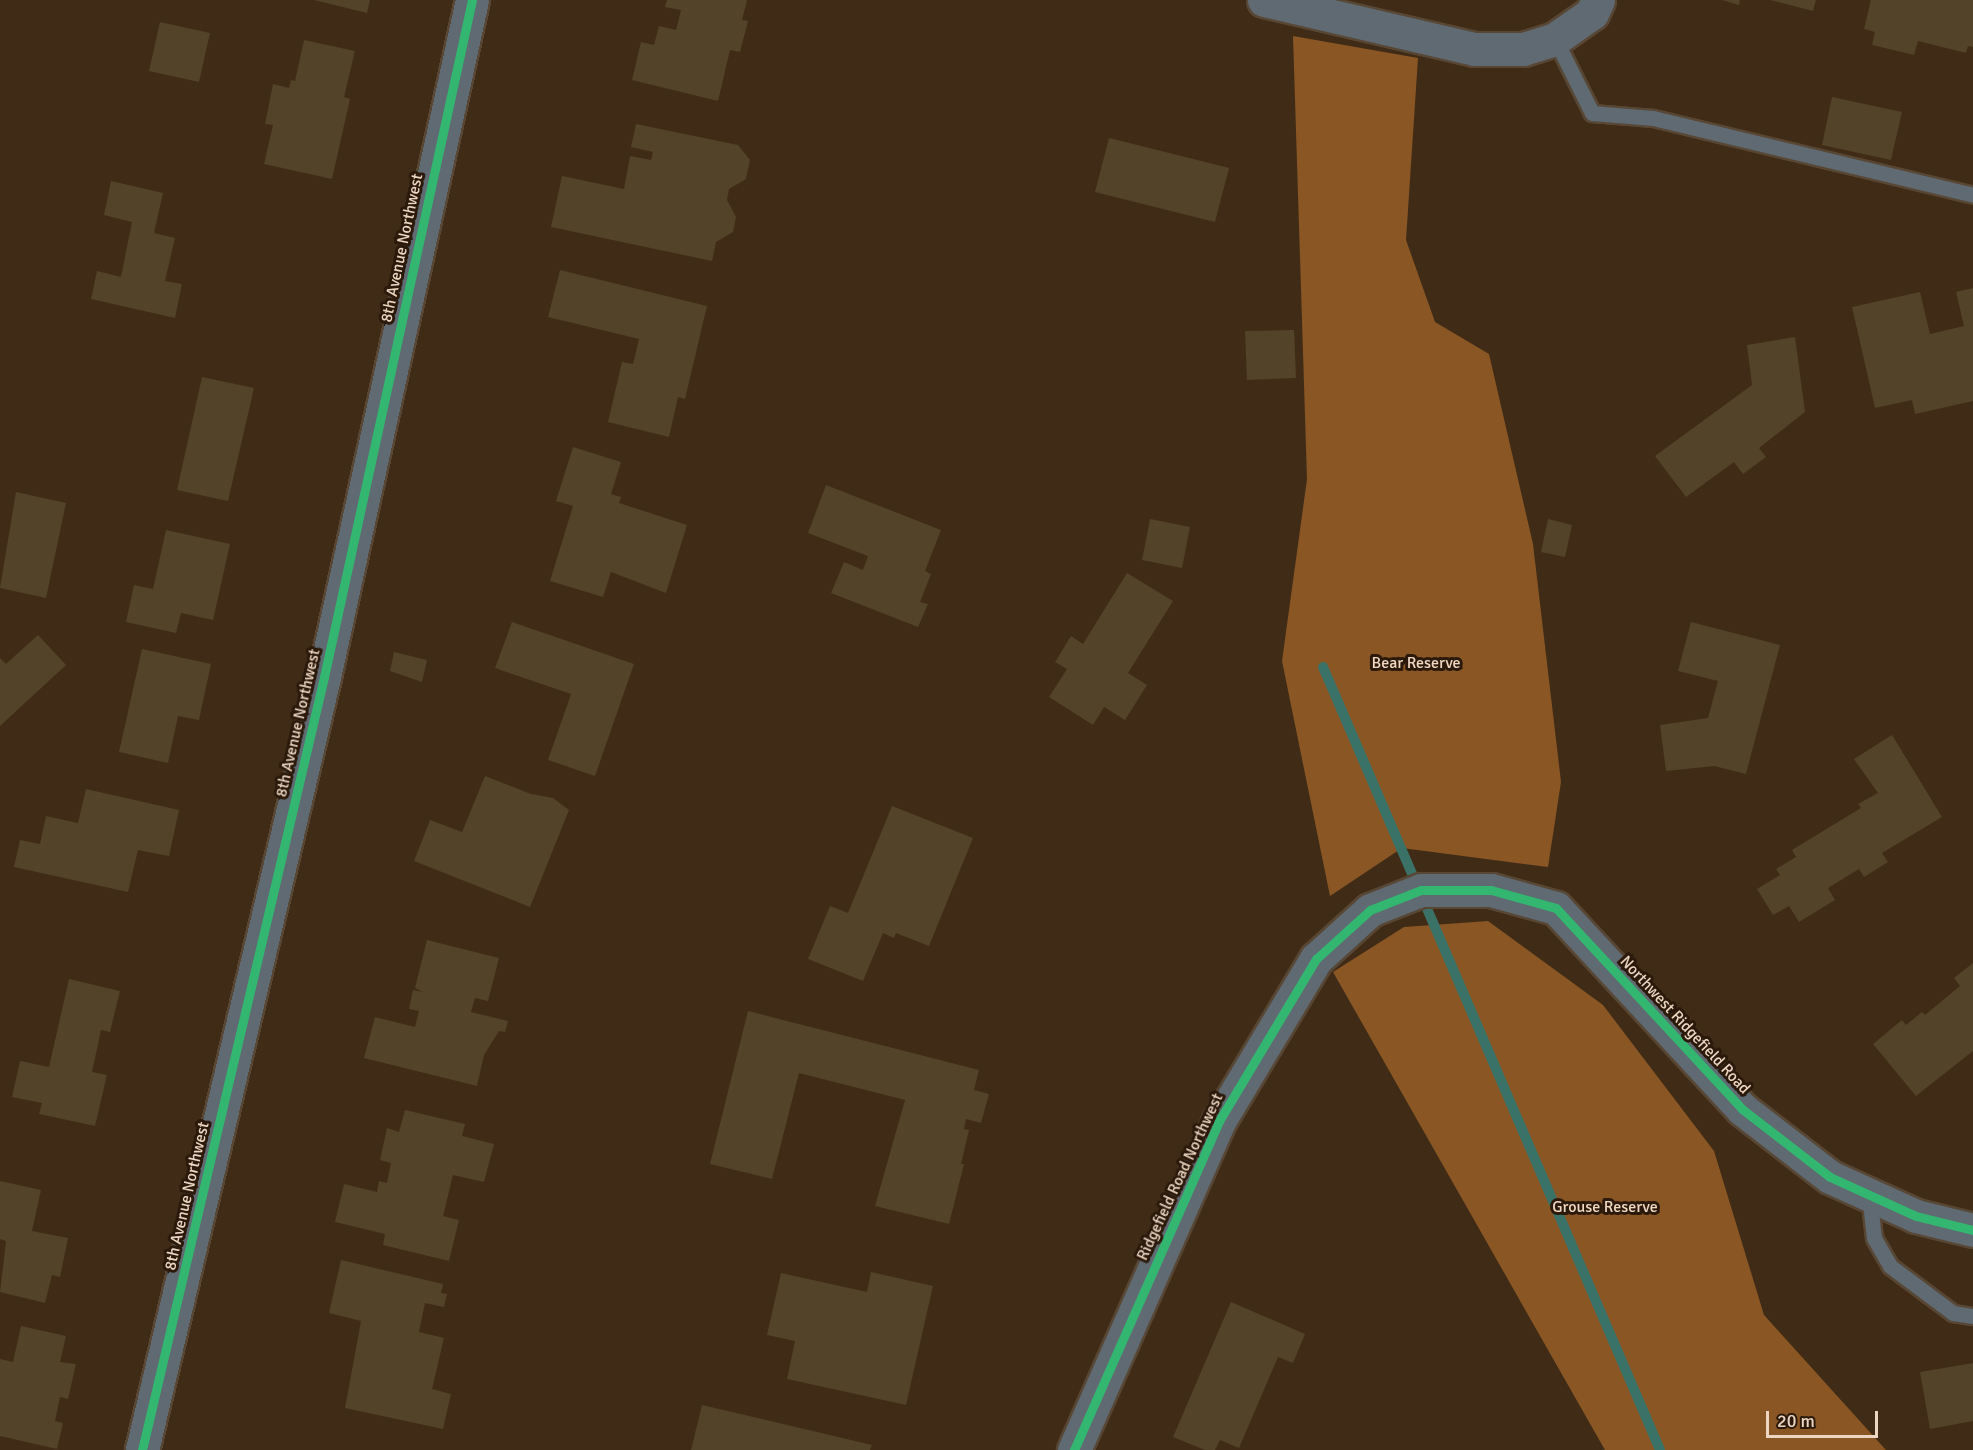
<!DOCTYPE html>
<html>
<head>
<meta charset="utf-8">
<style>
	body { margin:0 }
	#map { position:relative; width:1973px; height:1450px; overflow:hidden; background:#402c16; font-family:Signika,sans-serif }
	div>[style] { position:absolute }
	.forest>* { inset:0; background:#895624 }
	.stream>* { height:10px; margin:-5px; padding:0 5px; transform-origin:5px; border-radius:5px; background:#3b7267 }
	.building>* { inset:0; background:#524329 }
	.roads { filter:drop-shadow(2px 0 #584735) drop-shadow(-2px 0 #584735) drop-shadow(0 2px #584735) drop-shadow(0 -2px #584735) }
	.service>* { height:15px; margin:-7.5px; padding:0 7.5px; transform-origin:7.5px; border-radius:7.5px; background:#5f6a72 }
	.tertiary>* { height:33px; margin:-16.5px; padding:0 16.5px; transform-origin:16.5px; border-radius:16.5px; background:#5f6a72 }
	.cycleway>* { height:9px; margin:-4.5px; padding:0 4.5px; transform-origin:4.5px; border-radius:4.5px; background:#33b770 }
	span { translate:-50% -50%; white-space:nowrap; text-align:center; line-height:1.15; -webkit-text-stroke:6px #2b1a0b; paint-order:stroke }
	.street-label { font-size:16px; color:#ecd5c1 }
	.park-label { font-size:16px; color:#f1d9c4 }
	.scale { position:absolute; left:1766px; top:1411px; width:112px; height:27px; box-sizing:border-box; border:3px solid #ecd5c1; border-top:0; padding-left:8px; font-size:18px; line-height:21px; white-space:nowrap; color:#ecd5c1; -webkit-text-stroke:4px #2b1a0b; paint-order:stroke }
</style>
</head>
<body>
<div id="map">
	<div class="forest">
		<i style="clip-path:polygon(1293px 36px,1418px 58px,1406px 240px,1435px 322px,1489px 354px,1533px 544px,1561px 782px,1548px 867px,1402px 848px,1330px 896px,1282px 661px,1307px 479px)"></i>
		<i style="clip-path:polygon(1488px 921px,1603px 1005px,1714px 1151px,1764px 1315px,1886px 1450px,1605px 1450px,1333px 972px,1404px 927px)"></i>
	</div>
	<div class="stream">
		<i style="left:1323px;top:667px;width:852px;rotate:66.71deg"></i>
	</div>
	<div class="building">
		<i style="clip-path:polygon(314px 0,370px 0,367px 13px)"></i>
		<i style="clip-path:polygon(667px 0,747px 0,742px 20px,748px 21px,740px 52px,730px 50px,718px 101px,632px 80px,641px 42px,654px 45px,659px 26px,676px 30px,681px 10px,665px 7px)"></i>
		<i style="clip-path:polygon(1722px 0,1740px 0,1739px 5px)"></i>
		<i style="clip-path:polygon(1770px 0,1816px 0,1813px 11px)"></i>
		<i style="clip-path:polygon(1871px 0,1973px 0,1973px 47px,1968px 46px,1966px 53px,1918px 41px,1914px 55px,1872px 45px,1875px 32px,1864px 29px)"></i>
		<i style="clip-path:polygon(160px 22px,210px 33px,199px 82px,149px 71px)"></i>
		<i style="clip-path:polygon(304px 40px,355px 51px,344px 97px,350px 99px,332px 179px,264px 164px,273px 125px,265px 124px,273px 84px,289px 88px,291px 80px,295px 81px)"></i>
		<i style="clip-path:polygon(1832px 97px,1902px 112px,1891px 160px,1822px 145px)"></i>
		<i style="clip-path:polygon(636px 124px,738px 145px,750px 160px,746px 179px,729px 189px,727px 200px,736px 217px,733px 232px,716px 242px,712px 261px,551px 227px,562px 176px,624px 189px,630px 156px,651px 160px,653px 152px,631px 147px)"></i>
		<i style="clip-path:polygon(1109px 138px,1229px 168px,1215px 222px,1095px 192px)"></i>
		<i style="clip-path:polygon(111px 181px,163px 193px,154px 233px,175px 238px,165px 281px,182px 284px,175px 318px,91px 299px,97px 271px,121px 277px,132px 222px,104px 215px)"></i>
		<i style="clip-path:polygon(560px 270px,707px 306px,685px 399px,678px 397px,669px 437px,608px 422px,622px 362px,633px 364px,639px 339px,548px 317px)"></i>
		<i style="clip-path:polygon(1973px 288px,1973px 401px,1915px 414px,1912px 400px,1875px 408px,1852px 307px,1920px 292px,1930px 334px,1964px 326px,1956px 292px)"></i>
		<i style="clip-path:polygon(1294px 330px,1296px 378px,1247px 380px,1245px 331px)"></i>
		<i style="clip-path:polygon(1795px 337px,1805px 412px,1759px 448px,1766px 457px,1743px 474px,1734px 462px,1686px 497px,1655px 456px,1752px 385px,1747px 345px)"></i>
		<i style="clip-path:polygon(202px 377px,254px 388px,228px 501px,177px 490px)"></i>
		<i style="clip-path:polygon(573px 447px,621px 462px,611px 494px,621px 497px,619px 503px,687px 525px,666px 593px,611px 572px,603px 597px,550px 581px,573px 506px,556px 501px)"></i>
		<i style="clip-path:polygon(826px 485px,941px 530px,925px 571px,931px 574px,920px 602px,928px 604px,918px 627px,831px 593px,844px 562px,863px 570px,868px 556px,808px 533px)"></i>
		<i style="clip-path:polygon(16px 492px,66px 503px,46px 598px,0 588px)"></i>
		<i style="clip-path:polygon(1150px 519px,1190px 527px,1182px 568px,1142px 560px)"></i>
		<i style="clip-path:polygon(1548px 519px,1572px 525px,1565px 557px,1541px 552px)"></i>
		<i style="clip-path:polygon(166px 530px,230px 544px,213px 620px,181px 613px,176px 633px,126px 622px,134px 585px,153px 589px)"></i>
		<i style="clip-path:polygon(1127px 573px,1173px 601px,1128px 673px,1147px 685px,1125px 720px,1104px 707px,1093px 725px,1049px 697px,1067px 669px,1055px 662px,1071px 636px,1083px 644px)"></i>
		<i style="clip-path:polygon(512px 622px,634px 664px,595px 776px,548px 760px,571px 694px,495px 668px)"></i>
		<i style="clip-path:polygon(1691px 622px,1780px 645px,1746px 774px,1714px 766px,1666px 771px,1660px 725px,1708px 718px,1718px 681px,1678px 671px)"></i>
		<i style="clip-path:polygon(38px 635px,66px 665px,0 726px,0 658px,6px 664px)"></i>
		<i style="clip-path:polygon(142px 649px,211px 664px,199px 720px,178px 716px,168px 763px,119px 752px)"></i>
		<i style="clip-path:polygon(394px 652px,427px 660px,422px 682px,390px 671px)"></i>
		<i style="clip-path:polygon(1892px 735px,1942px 817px,1882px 853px,1888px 862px,1864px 877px,1859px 869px,1828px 888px,1835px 900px,1799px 922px,1789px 906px,1773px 915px,1757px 889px,1780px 875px,1776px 869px,1796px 857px,1792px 850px,1861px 808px,1858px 804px,1878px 793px,1854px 759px)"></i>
		<i style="clip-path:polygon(485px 776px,531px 794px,553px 798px,569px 810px,530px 907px,414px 861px,430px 820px,462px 832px)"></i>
		<i style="clip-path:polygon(86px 789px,179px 810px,169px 856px,138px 850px,128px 892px,14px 867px,20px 840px,40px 844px,46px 816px,78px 823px)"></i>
		<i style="clip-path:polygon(892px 806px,973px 838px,929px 946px,896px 933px,894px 938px,883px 933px,863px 981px,808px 959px,830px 906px,848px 913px)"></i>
		<i style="clip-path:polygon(427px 940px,499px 958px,488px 1001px,475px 998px,471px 1012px,508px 1021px,505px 1032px,499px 1031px,484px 1055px,477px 1086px,364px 1058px,375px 1017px,415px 1027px,419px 1011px,409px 1009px,413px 990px,423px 992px,415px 988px)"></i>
		<i style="clip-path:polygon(1973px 963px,1973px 1051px,1916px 1096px,1873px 1044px,1902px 1020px,1906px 1025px,1922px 1012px,1925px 1015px,1960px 986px,1954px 978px)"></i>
		<i style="clip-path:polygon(69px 979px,120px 991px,110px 1032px,101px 1030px,92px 1072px,107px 1075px,95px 1126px,39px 1114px,42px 1103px,12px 1097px,20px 1061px,49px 1067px)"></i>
		<i style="clip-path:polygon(748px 1011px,979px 1070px,974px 1090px,989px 1094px,981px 1123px,966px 1119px,964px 1129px,969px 1130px,961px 1164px,964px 1164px,949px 1224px,875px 1206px,905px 1100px,799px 1073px,772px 1179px,710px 1164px)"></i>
		<i style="clip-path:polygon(405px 1110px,465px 1124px,462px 1136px,494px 1144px,484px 1182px,453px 1175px,443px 1216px,459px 1220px,449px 1261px,383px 1245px,385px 1234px,335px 1222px,344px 1184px,377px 1192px,379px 1181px,387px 1183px,391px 1163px,380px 1160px,387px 1128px,399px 1132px)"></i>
		<i style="clip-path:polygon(0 1181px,41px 1190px,32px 1231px,68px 1238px,60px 1277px,52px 1275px,45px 1303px,0 1292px,6px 1241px,0 1239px)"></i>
		<i style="clip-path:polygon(341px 1260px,443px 1284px,441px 1293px,447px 1294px,444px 1307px,425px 1303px,419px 1332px,444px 1338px,432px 1389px,451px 1394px,443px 1429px,345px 1408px,361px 1321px,329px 1313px)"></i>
		<i style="clip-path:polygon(871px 1272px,933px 1286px,906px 1405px,787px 1379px,795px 1341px,767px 1335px,781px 1273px,867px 1292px)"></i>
		<i style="clip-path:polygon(1231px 1302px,1305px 1334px,1293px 1363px,1278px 1357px,1239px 1448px,1220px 1440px,1215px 1450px,1205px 1450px,1173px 1437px)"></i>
		<i style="clip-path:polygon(21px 1326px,66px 1336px,60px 1362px,76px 1364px,68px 1399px,60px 1397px,55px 1421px,63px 1423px,57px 1449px,0 1436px,0 1359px,13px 1362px)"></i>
		<i style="clip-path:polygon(1973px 1363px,1973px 1421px,1930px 1429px,1920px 1372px)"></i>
		<i style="clip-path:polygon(702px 1405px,872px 1445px,870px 1450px,691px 1450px)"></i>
	</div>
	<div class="roads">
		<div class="service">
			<i style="left:1555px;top:39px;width:83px;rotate:63.4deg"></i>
			<i style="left:1592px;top:113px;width:61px;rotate:4.7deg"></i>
			<i style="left:1653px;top:118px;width:329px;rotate:13.5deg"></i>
			<i style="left:1869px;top:1194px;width:44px;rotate:83.5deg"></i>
			<i style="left:1874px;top:1238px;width:32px;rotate:60deg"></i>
			<i style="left:1890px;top:1266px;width:79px;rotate:36.7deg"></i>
			<i style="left:1953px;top:1313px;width:20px;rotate:9deg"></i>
		</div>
		<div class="tertiary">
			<i style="left:1264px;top:0;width:216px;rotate:13.1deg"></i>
			<i style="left:1474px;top:49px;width:49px"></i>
			<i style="left:1523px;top:49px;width:34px;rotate:-17deg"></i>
			<i style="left:1555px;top:39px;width:45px;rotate:-35.1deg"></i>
			<i style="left:1592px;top:13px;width:14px;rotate:-65deg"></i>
			<i style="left:142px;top:1450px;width:794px;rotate:-76.75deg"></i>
			<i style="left:324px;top:677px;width:693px;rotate:-77.67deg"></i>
			<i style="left:1074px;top:1450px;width:360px;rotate:-66.2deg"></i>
			<i style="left:1219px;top:1121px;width:189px;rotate:-59.1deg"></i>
			<i style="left:1316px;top:959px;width:73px;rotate:-42.2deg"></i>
			<i style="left:1370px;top:910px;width:55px;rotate:-21.4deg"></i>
			<i style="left:1421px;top:890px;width:70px"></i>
			<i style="left:1491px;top:890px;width:67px;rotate:15.5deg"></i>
			<i style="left:1556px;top:908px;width:274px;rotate:47.2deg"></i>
			<i style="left:1742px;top:1109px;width:111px;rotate:37.7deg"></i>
			<i style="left:1830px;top:1177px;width:94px;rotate:24.4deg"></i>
			<i style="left:1916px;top:1216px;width:59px;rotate:13.8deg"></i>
		</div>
	</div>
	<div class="cycleway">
		<i style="left:142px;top:1450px;width:794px;rotate:-76.75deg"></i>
		<i style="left:324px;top:677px;width:693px;rotate:-77.67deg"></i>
		<i style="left:1074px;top:1450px;width:360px;rotate:-66.2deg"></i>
		<i style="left:1219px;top:1121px;width:189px;rotate:-59.1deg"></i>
		<i style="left:1316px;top:959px;width:73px;rotate:-42.2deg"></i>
		<i style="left:1370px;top:910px;width:55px;rotate:-21.4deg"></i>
		<i style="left:1421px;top:890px;width:70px"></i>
		<i style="left:1491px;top:890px;width:67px;rotate:15.5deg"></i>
		<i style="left:1556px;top:908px;width:274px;rotate:47.2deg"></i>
		<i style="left:1742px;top:1109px;width:111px;rotate:37.7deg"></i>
		<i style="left:1830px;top:1177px;width:94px;rotate:24.4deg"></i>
		<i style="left:1916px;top:1216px;width:59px;rotate:13.8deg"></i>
	</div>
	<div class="street-label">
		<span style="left:402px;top:248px;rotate:-78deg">8th Avenue Northwest</span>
		<span style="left:298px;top:723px;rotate:-77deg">8th Avenue Northwest</span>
		<span style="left:1685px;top:1025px;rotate:47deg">Northwest Ridgefield Road</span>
		<span style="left:1180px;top:1177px;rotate:-65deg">Ridgefield Road Northwest</span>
		<span style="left:187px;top:1196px;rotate:-77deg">8th Avenue Northwest</span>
	</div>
	<div class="park-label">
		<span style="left:1416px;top:663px">Bear Reserve</span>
		<span style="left:1605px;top:1207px">Grouse Reserve</span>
	</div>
	<div class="scale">20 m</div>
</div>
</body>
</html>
